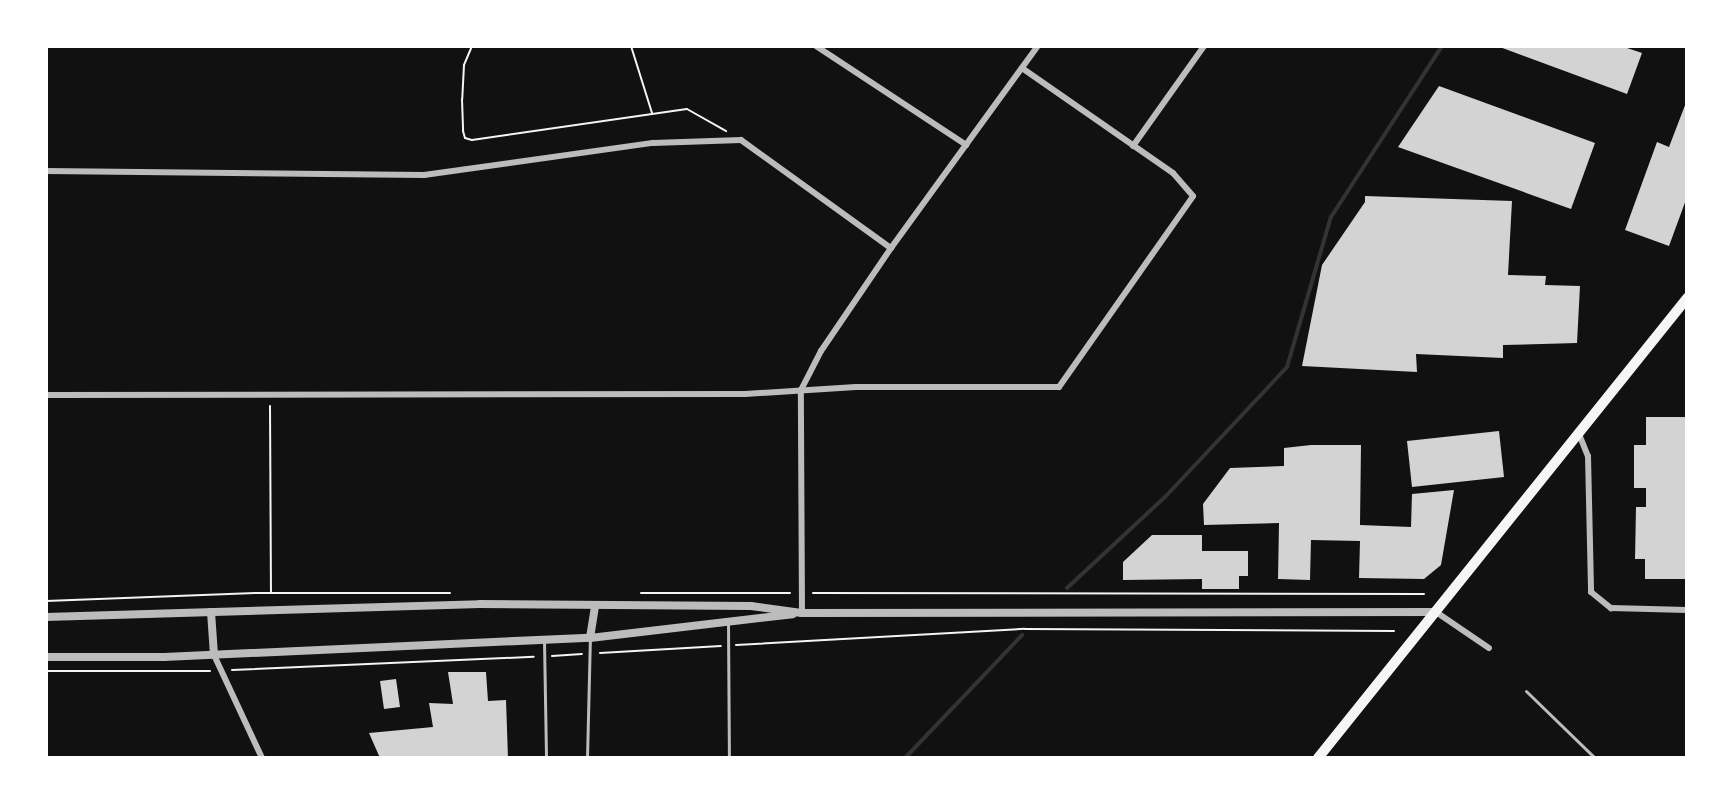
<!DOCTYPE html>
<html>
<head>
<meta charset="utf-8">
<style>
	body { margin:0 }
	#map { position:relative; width:1733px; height:804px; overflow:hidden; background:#111; font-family:"Public Sans",sans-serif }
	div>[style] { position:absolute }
	.stream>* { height:4px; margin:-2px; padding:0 2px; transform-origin:2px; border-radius:2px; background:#333 }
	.building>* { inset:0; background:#d3d3d3 }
	.path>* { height:2px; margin:-1px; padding:0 1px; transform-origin:1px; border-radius:1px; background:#f5f5f5 }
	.service>* { height:3px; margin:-1.5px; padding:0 1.5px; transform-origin:1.5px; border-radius:1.5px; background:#bcbcbc }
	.minor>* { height:6px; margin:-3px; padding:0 3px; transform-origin:3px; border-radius:3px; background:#bcbcbc }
	.tertiary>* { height:8px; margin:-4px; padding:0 4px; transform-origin:4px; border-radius:4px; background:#bcbcbc }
	.primary>* { height:10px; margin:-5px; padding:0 5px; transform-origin:5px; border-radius:5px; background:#f5f5f5 }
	span { translate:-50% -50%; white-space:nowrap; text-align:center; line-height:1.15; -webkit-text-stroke:6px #fff; paint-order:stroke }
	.frame { position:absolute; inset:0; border:48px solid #fff; pointer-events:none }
</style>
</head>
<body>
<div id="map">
	<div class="stream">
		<i style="left:1067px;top:588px;width:134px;rotate:-42.9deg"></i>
		<i style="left:1165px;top:497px;width:178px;rotate:-46.8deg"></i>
		<i style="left:1287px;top:367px;width:156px;rotate:-73.7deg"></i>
		<i style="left:1331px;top:217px;width:204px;rotate:-57deg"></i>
		<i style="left:905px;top:758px;width:170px;rotate:-46.4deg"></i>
	</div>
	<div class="building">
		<i style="clip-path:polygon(1497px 46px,1621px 46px,1642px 53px,1627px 94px)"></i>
		<i style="clip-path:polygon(1439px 86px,1595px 143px,1571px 209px,1398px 147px)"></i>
		<i style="clip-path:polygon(1687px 100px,1687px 197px,1669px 246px,1625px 230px,1657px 142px,1669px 147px)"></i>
		<i style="clip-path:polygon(1365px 196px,1512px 201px,1508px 275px,1546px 276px,1545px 285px,1580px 286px,1577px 343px,1503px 345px,1503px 358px,1416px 354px,1417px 372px,1302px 366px,1322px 265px,1365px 202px)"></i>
		<i style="clip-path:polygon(1646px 417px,1687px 417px,1687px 579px,1645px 579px,1645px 559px,1635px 559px,1636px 507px,1646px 507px,1646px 488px,1634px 488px,1634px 445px,1646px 445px)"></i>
		<i style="clip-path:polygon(1499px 431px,1504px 477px,1412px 487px,1407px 441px)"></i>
		<i style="clip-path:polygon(1311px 445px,1361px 445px,1360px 525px,1411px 527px,1412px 494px,1454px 490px,1441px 565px,1424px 579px,1359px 578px,1360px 541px,1311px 540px,1310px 580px,1278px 579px,1279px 523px,1204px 525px,1203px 504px,1230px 468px,1284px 466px,1284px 448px)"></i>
		<i style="clip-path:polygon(1152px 535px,1202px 535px,1202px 551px,1248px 551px,1248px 576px,1239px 576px,1239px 589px,1202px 589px,1202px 579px,1123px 580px,1123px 562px)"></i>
		<i style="clip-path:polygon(448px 672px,486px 672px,488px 701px,506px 700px,508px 758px,380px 758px,369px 733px,433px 727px,429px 703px,453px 704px)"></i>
		<i style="clip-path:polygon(396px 679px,400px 707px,384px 709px,380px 681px)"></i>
	</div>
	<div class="path">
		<i style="left:472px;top:46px;width:21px;rotate:113deg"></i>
		<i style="left:464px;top:65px;width:34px;rotate:93deg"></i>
		<i style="left:462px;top:99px;width:32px;rotate:88deg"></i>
		<i style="left:463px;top:131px;width:7px;rotate:74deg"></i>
		<i style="left:465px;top:138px;width:7px;rotate:16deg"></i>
		<i style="left:472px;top:140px;width:217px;rotate:-8.2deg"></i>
		<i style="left:687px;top:109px;width:45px;rotate:29.4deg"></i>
		<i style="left:631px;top:46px;width:70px;rotate:72.6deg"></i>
		<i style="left:270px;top:406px;width:186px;rotate:89.7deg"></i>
		<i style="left:641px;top:593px;width:149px"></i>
		<i style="left:813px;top:593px;width:611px;rotate:0.09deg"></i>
		<i style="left:46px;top:601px;width:209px;rotate:-2.2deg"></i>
		<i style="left:255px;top:593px;width:195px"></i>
		<i style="left:736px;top:645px;width:289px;rotate:-3.2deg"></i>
		<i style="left:1025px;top:629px;width:369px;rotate:0.3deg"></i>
		<i style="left:600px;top:653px;width:121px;rotate:-3.3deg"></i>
		<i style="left:552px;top:656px;width:30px;rotate:-4deg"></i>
		<i style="left:232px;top:670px;width:302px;rotate:-2.5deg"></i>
		<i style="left:46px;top:671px;width:164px"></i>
	</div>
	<div class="service">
		<i style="left:728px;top:624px;width:134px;rotate:89.6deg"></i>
		<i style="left:544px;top:641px;width:116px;rotate:89deg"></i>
		<i style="left:1526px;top:691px;width:96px;rotate:44.2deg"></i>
		<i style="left:587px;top:758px;width:120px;rotate:-88.6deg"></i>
	</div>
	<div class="minor">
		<i style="left:816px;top:46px;width:180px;rotate:33.4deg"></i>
		<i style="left:1133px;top:146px;width:123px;rotate:-54.6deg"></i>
		<i style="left:46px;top:171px;width:378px;rotate:0.6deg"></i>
		<i style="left:424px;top:175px;width:231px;rotate:-8deg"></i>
		<i style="left:653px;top:143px;width:88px;rotate:-2deg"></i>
		<i style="left:741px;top:140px;width:185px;rotate:35.8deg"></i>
		<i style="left:46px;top:395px;width:699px;rotate:-0.08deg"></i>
		<i style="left:745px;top:394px;width:111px;rotate:-3.6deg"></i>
		<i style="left:856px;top:387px;width:203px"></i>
		<i style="left:1059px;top:387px;width:233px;rotate:-54.9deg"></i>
		<i style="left:1193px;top:196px;width:30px;rotate:-131deg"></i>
		<i style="left:1173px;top:173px;width:184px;rotate:-145.2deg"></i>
		<i style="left:1579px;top:434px;width:24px;rotate:68deg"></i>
		<i style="left:1588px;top:456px;width:136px;rotate:88.7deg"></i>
		<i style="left:1591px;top:592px;width:26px;rotate:39deg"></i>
		<i style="left:1611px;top:608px;width:76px;rotate:1.5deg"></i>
		<i style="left:1436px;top:612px;width:64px;rotate:34.2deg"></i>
		<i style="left:802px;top:613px;width:223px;rotate:-90.3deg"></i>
		<i style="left:801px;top:390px;width:44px;rotate:-62.9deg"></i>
		<i style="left:821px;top:351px;width:125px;rotate:-55.8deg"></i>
		<i style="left:891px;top:248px;width:250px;rotate:-54deg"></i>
		<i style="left:214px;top:655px;width:114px;rotate:65deg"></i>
	</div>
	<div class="tertiary">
		<i style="left:211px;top:612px;width:43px;rotate:86deg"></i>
		<i style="left:46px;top:617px;width:434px;rotate:-1.7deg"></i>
		<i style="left:480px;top:604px;width:271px;rotate:0.4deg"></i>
		<i style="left:751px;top:606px;width:51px;rotate:7.8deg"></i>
		<i style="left:802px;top:613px;width:634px;rotate:-0.09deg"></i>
		<i style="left:590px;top:638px;width:33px;rotate:-81deg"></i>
		<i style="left:46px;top:657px;width:118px"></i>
		<i style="left:164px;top:657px;width:426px;rotate:-2.6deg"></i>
		<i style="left:590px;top:638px;width:204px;rotate:-6.7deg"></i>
	</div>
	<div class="primary">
		<i style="left:1318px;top:758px;width:590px;rotate:-51.26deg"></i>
	</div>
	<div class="frame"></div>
</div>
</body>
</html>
